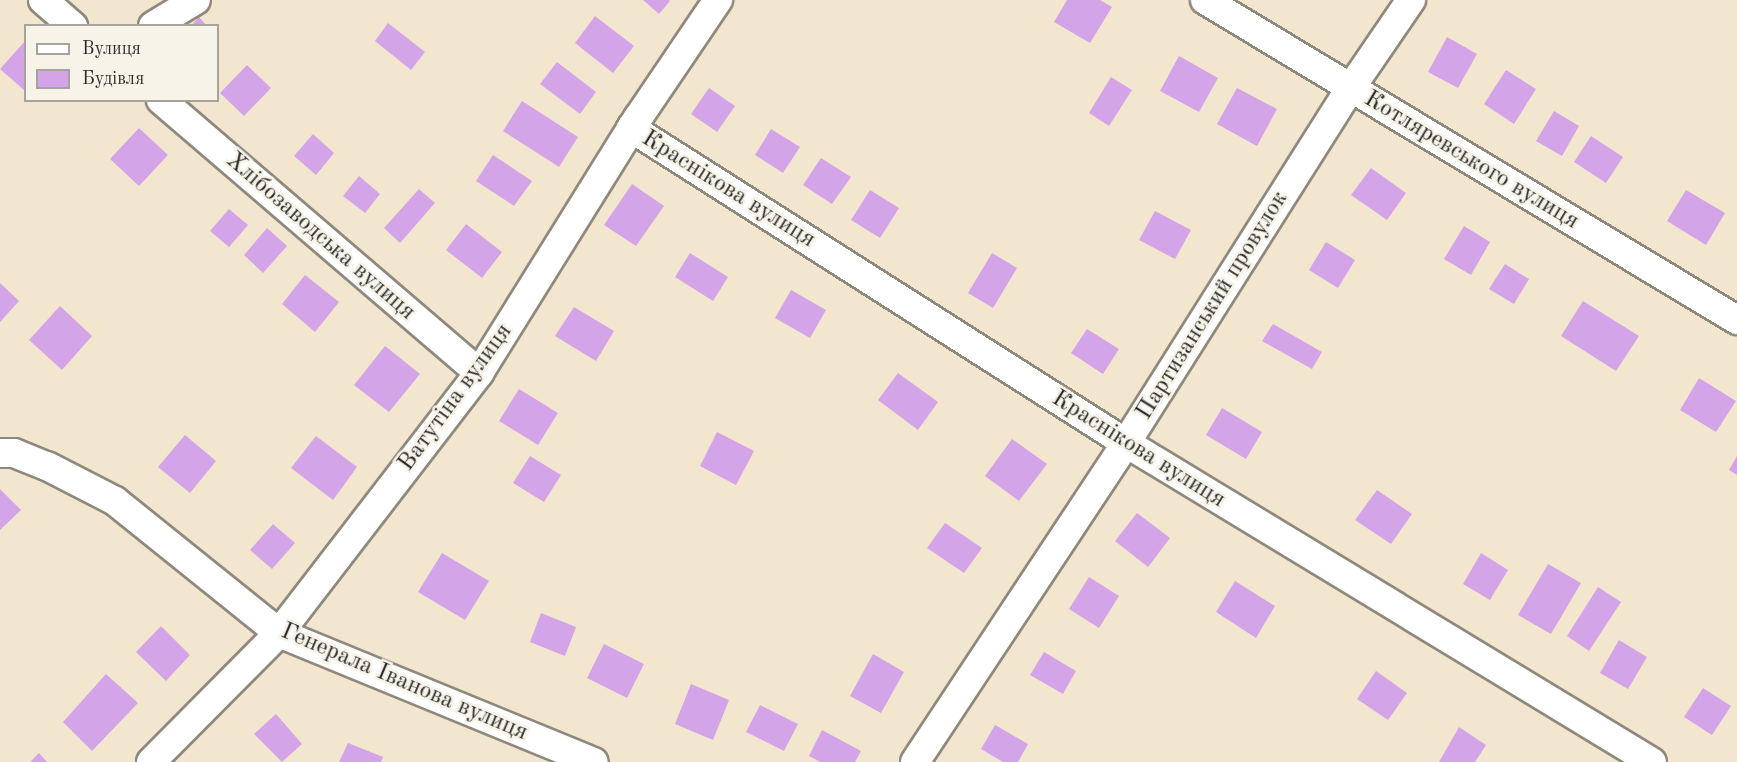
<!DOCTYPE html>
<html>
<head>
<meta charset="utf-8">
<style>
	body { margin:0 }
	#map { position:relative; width:1737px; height:762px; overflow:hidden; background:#f3e6cf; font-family:"Old Standard TT",serif }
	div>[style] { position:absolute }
	.building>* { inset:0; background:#d3a4e8 }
	.roads { filter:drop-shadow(2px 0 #8f887d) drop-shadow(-2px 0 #8f887d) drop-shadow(0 2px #8f887d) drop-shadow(0 -2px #8f887d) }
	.minor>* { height:28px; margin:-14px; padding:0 14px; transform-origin:14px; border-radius:14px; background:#fff }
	span { translate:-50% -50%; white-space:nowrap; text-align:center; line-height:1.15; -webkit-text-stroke:5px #f7f3e8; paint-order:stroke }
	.street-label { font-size:24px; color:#2b2b2b }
	.legend { position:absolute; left:24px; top:24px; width:195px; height:78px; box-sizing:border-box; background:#f7f3e8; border:2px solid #a5a39c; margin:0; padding:8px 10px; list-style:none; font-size:18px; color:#2b2b2b }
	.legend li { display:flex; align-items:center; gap:12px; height:30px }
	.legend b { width:30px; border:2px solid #a5a39c }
</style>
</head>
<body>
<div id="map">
	<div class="building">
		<i style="clip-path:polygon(643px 0,669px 0,670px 1px,659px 14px)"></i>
		<i style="clip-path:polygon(1067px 0,1100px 0,1112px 7px,1090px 43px,1054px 22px)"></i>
		<i style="clip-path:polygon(595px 16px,634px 46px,613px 73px,575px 43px)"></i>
		<i style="clip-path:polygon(199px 17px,207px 26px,191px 26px)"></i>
		<i style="clip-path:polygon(388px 23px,425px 52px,411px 70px,375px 41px)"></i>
		<i style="clip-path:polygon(1447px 37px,1477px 54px,1458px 88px,1428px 72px)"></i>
		<i style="clip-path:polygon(26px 40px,26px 88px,24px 90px,0 69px)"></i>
		<i style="clip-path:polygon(1179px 56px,1218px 78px,1199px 112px,1160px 91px)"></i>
		<i style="clip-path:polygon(557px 62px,596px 92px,580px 114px,540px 84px)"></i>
		<i style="clip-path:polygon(247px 65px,271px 88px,244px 116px,220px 93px)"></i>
		<i style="clip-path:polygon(1506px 70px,1536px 89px,1514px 124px,1484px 104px)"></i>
		<i style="clip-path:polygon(1111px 77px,1132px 90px,1109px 126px,1089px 113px)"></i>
		<i style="clip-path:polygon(709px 88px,735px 106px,717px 132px,691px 114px)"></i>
		<i style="clip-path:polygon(1237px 88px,1277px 109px,1257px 146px,1217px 124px)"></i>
		<i style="clip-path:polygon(522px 101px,578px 137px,559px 167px,503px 131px)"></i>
		<i style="clip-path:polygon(1554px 111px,1579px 126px,1562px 156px,1536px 141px)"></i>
		<i style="clip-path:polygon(139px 128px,168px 155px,139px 186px,110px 159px)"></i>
		<i style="clip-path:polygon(771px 129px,800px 147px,783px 173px,755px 155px)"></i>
		<i style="clip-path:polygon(313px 134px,334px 153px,316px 175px,294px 156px)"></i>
		<i style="clip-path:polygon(1591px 136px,1623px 157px,1606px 183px,1574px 162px)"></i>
		<i style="clip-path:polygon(493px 155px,532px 181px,514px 206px,476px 181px)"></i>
		<i style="clip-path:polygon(821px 158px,851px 177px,832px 204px,803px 185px)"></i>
		<i style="clip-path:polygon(1371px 168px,1406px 193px,1387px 220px,1351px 195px)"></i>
		<i style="clip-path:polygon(359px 176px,380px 194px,365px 213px,343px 196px)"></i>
		<i style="clip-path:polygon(632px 184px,664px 206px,636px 246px,604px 225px)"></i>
		<i style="clip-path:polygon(419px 189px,435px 203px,400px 243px,384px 228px)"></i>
		<i style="clip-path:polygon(870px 190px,899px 208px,880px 238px,851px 220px)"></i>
		<i style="clip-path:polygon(1686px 190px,1725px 213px,1706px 245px,1667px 221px)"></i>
		<i style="clip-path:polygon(229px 209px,248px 225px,229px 247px,210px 231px)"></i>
		<i style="clip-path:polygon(1155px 211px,1191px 230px,1175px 259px,1139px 240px)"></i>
		<i style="clip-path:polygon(466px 224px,502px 252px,482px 278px,446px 250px)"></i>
		<i style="clip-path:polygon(1464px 226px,1490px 242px,1471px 275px,1444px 259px)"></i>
		<i style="clip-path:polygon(267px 228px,287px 246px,263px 273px,244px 255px)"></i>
		<i style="clip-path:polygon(1326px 242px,1355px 260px,1338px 288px,1309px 270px)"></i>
		<i style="clip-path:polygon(690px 253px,728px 277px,713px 301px,675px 277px)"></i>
		<i style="clip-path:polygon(992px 253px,1017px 268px,993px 308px,968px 293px)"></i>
		<i style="clip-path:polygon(1505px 264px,1529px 279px,1514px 304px,1489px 289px)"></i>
		<i style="clip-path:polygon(305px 275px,339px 302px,315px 332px,282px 304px)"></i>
		<i style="clip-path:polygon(0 283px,19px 301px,0 322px)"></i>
		<i style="clip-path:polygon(791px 290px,826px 310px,810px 338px,775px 318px)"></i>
		<i style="clip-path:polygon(1583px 301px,1639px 336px,1616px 371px,1561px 336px)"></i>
		<i style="clip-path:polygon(60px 306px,92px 336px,62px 370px,29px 340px)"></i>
		<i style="clip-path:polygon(574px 307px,614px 331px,596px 361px,555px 336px)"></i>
		<i style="clip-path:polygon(1273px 324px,1322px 352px,1312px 369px,1262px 341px)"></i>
		<i style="clip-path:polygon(1087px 329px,1119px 349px,1103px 374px,1071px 353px)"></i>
		<i style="clip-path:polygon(385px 346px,420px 374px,389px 412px,354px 385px)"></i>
		<i style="clip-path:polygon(898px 373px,938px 402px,918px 430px,878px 400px)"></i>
		<i style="clip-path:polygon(1699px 378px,1736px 401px,1716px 432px,1680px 410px)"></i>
		<i style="clip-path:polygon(519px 389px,558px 413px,538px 445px,499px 421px)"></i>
		<i style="clip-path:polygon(1222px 408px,1262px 432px,1246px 459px,1206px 435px)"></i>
		<i style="clip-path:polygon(717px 432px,754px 451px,736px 485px,700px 466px)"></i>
		<i style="clip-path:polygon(185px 435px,216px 461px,190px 493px,158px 467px)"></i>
		<i style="clip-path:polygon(316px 436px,357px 467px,333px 500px,291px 468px)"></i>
		<i style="clip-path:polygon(1012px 439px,1047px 464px,1019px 501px,985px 476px)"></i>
		<i style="clip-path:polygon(530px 456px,561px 475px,544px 502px,513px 483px)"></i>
		<i style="clip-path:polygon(1737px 456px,1737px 475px,1729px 470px)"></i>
		<i style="clip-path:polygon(0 489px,21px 510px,0 530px)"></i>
		<i style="clip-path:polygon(1377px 490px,1412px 514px,1391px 544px,1355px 520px)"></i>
		<i style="clip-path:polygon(1137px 513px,1170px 538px,1148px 567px,1115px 541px)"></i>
		<i style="clip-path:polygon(945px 523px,982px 548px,964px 573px,927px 548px)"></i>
		<i style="clip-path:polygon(273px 524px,295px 543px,272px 569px,250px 550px)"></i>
		<i style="clip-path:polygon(442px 553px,489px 581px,465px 620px,418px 592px)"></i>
		<i style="clip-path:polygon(1481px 553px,1508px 570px,1490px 600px,1463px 584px)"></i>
		<i style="clip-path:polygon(1548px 564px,1581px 583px,1551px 634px,1518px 615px)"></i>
		<i style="clip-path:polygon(1089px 577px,1119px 596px,1099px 628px,1069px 609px)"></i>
		<i style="clip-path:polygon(1235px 581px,1275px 606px,1256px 638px,1216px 612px)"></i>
		<i style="clip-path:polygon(1598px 587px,1621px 602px,1589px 651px,1567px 636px)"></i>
		<i style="clip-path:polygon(541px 613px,576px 627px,565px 656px,530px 642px)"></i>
		<i style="clip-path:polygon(161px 626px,190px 655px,166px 681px,136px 652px)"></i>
		<i style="clip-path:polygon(1619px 640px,1647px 657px,1628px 689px,1600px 673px)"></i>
		<i style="clip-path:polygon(604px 644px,644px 664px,627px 698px,587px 678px)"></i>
		<i style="clip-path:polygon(1044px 652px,1076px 671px,1063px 694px,1030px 675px)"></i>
		<i style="clip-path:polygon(873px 654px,904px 672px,881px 713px,850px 696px)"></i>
		<i style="clip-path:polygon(1376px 671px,1407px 693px,1388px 720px,1357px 699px)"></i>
		<i style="clip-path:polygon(106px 674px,138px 703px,92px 751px,63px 722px)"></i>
		<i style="clip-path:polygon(691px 684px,729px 700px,713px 740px,675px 724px)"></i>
		<i style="clip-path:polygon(1703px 688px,1731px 706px,1712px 735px,1684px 717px)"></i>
		<i style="clip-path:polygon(760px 705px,798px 724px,784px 751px,746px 732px)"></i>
		<i style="clip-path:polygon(276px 714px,302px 744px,282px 762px,254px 734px)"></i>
		<i style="clip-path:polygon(995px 725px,1028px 744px,1018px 762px,1003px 762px,981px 749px)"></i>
		<i style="clip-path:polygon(1459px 727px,1486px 745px,1475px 762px,1439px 762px)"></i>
		<i style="clip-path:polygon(822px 730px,861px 751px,855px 762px,820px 762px,809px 756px)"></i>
		<i style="clip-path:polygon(348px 743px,383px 757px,381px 762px,339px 762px)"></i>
		<i style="clip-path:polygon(39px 753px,47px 762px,30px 762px)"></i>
	</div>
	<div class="roads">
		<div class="minor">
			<i style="left:43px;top:0;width:40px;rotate:41deg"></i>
			<i style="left:1205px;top:0;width:621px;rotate:31.03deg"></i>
			<i style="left:153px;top:26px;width:50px;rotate:-31.2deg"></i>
			<i style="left:161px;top:100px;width:419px;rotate:40.6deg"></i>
			<i style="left:631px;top:128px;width:587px;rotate:32.47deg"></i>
			<i style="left:1126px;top:443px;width:615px;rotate:31.24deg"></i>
			<i style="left:0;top:453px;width:14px"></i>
			<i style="left:14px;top:453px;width:35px;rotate:22deg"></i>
			<i style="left:47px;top:466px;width:76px;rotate:27.2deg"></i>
			<i style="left:115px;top:501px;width:211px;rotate:38.8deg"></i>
			<i style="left:279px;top:633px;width:340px;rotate:22.3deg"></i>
			<i style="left:151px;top:762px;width:182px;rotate:-45.2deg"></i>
			<i style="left:279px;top:633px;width:328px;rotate:-52.4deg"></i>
			<i style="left:479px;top:373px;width:301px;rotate:-58.1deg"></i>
			<i style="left:638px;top:118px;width:143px;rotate:-55.9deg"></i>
			<i style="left:915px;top:762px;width:382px;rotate:-56.5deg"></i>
			<i style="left:1126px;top:443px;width:419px;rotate:-57.7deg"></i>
			<i style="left:1350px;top:89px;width:108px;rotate:-55.6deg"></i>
		</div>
	</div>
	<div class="street-label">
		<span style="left:1471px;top:161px;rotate:31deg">Котляревського вулиця</span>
		<span style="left:728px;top:190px;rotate:32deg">Краснікова вулиця</span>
		<span style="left:320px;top:237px;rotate:41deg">Хлібозаводська вулиця</span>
		<span style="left:1213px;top:306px;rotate:-58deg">Партизанський провулок</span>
		<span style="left:456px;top:398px;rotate:-54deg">Ватутіна вулиця</span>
		<span style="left:1138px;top:450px;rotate:32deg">Краснікова вулиця</span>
		<span style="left:404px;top:683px;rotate:23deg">Генерала Іванова вулиця</span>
	</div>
	<ul class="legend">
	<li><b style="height:8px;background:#fff"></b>Вулиця</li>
	<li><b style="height:16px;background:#d3a4e8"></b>Будівля</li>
	</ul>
</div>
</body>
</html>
